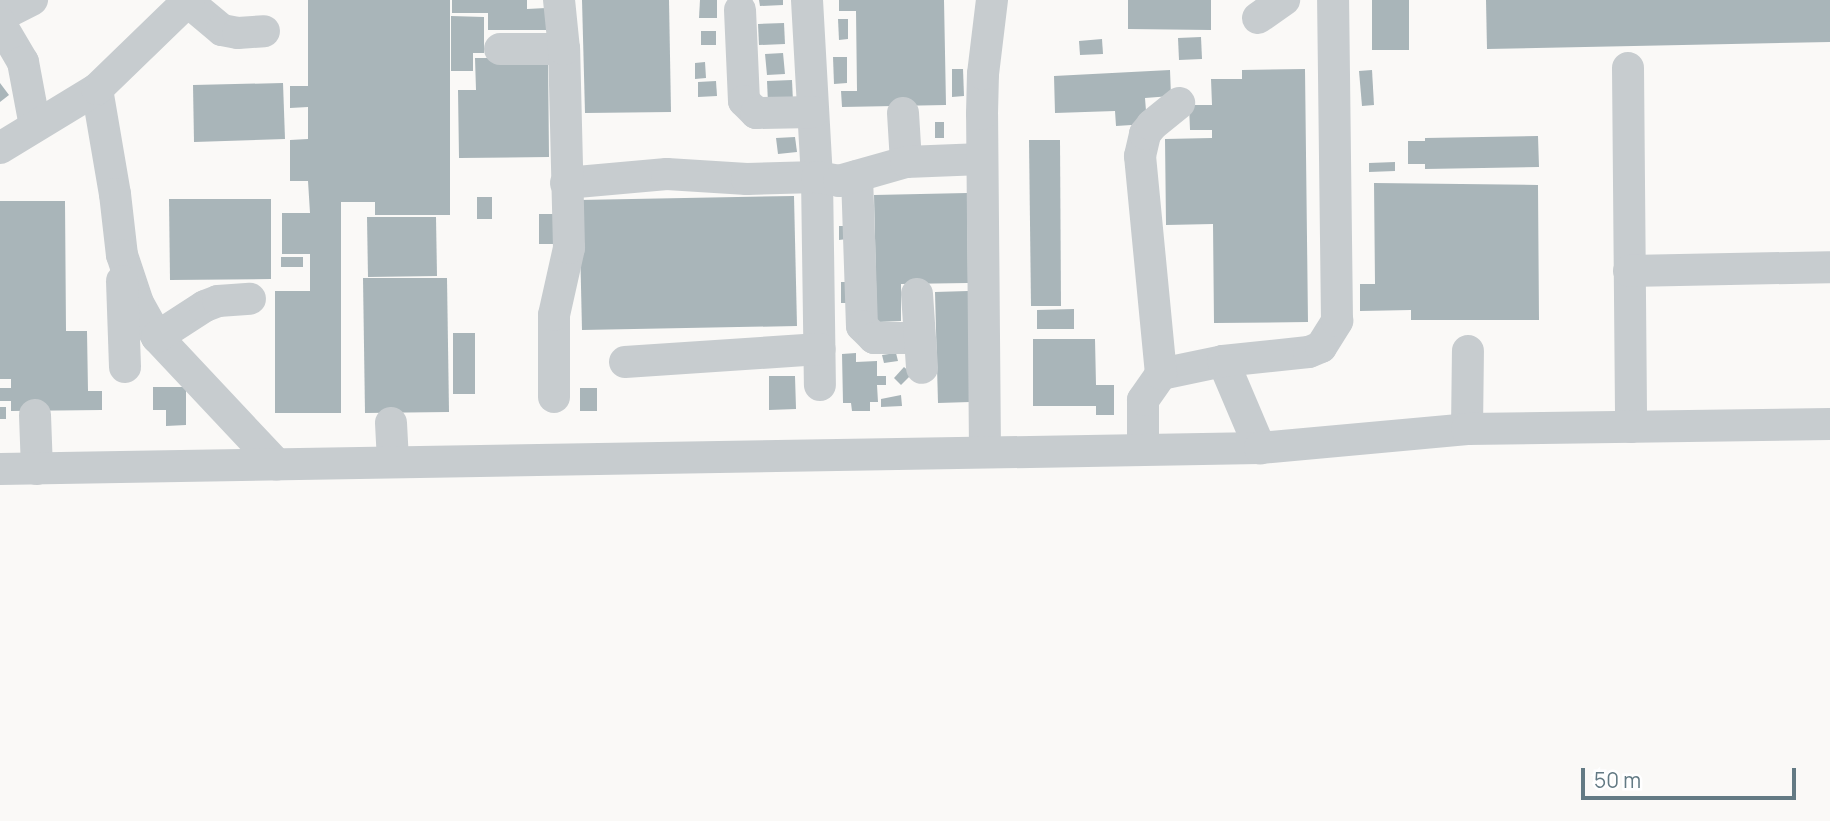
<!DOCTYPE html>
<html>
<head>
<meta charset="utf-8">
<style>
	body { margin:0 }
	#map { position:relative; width:1830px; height:821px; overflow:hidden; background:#faf9f7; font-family:Manrope,sans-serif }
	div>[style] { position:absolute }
	.building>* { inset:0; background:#a9b5b9 }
	.minor>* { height:32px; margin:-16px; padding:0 16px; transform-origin:16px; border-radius:16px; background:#c7cccf }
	span { translate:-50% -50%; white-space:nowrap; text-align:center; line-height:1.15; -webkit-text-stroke:7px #fff; paint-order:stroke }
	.scale { position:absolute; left:1581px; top:768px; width:215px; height:32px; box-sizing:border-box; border:4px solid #637a84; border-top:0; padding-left:9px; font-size:21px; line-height:24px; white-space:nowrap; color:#637a84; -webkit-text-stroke:5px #fff; paint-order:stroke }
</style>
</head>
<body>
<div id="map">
	<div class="building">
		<i style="clip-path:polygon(308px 0,450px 0,450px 215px,375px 215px,375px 202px,341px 202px,341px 413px,275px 413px,275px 291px,310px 291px,310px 254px,282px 254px,282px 213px,310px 213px,308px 181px,290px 181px,290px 140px,308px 139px,308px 107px,290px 108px,290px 86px,308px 86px)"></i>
		<i style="clip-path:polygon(452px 0,527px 0,527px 9px,546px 8px,546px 30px,488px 30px,488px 13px,452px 13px)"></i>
		<i style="clip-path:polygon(582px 0,669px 0,671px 112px,585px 113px)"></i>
		<i style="clip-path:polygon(700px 0,717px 0,717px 18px,699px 18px)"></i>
		<i style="clip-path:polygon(759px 0,783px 0,783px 5px,760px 6px)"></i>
		<i style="clip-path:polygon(839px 0,944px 0,946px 105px,842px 107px,841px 91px,857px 91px,856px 11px,839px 11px)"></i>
		<i style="clip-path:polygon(1128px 0,1211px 0,1211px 30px,1128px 29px)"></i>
		<i style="clip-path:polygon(1372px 0,1409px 0,1409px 50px,1372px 50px)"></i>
		<i style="clip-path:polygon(1486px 0,1830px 0,1830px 42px,1487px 49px)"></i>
		<i style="clip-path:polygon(451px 16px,484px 17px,484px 53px,473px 53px,473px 71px,451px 71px)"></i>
		<i style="clip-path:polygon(838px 19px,848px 19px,848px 39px,839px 40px)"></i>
		<i style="clip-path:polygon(784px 23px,785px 44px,759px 45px,758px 24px)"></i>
		<i style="clip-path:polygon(701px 31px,716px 31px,716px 45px,701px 45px)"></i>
		<i style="clip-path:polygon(1201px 37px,1202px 59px,1179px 60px,1178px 38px)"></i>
		<i style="clip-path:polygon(1102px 39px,1103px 54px,1080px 55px,1079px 41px)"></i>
		<i style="clip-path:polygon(783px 53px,785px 74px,767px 75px,765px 54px)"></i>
		<i style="clip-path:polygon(833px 57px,847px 57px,847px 83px,834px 84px)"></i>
		<i style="clip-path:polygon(475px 58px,548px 58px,549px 157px,459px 158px,458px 90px,476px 90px)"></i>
		<i style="clip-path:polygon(705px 62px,706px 78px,695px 79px,695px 63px)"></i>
		<i style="clip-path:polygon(952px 69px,963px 69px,964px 96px,952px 97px)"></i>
		<i style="clip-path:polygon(1305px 69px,1308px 322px,1214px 323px,1213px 224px,1166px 225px,1165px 139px,1212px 138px,1212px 130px,1190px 130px,1189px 105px,1212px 105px,1211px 79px,1242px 79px,1242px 70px)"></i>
		<i style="clip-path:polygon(1170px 70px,1171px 96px,1145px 98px,1147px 124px,1116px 126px,1115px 111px,1055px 113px,1054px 76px)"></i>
		<i style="clip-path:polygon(1372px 70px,1374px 105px,1362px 106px,1359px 71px)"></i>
		<i style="clip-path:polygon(792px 80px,793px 102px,768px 103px,767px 81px)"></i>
		<i style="clip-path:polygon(716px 81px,717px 96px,698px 97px,698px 82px)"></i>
		<i style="clip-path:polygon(0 83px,9px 95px,0 102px)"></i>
		<i style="clip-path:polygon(283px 83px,285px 139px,194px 142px,193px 85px)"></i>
		<i style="clip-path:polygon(935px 122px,944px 122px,944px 138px,935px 138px)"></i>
		<i style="clip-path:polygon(1538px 136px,1539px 167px,1425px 169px,1425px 164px,1408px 164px,1408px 141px,1425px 141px,1425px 138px)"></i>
		<i style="clip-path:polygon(795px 137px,797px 152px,778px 154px,776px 138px)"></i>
		<i style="clip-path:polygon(1029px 140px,1060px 140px,1061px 306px,1031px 306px)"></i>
		<i style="clip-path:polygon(1395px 162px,1395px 171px,1369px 172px,1369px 163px)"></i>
		<i style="clip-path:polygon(1374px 183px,1538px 185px,1539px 320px,1411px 320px,1411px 310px,1360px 311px,1360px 284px,1375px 284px)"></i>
		<i style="clip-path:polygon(967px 193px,968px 283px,901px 284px,901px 321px,877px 322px,874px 195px)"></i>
		<i style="clip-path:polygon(794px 196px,797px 326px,582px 330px,579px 200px)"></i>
		<i style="clip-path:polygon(477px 197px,492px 197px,492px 219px,477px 219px)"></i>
		<i style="clip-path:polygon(169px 199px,271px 199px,271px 279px,170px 280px)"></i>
		<i style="clip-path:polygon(0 201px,65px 201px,66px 331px,87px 331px,88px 391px,102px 391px,102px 410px,11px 411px,11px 401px,0 401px,0 388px,11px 388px,11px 379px,0 379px)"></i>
		<i style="clip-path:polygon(539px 214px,555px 214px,555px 244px,539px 244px)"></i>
		<i style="clip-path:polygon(367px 217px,436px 217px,437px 276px,368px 277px)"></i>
		<i style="clip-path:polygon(839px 226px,847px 226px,847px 239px,839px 240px)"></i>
		<i style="clip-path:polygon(281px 257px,303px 257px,303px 267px,281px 267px)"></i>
		<i style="clip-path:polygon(363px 278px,447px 278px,449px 412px,365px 413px)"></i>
		<i style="clip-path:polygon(841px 282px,850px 282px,850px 303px,841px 303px)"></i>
		<i style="clip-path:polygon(968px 291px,970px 402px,938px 403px,935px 292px)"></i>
		<i style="clip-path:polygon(1074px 309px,1074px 329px,1037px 329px,1037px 310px)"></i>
		<i style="clip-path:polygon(453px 333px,475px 333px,475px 394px,453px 394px)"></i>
		<i style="clip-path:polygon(1033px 339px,1095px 339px,1096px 385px,1114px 385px,1114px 415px,1096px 415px,1096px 406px,1033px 406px)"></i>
		<i style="clip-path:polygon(856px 353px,856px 362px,877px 361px,877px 376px,886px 376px,886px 385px,877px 385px,878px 402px,870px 402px,870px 411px,852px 411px,851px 403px,843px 403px,842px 354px)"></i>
		<i style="clip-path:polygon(896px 353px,898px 361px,884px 363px,882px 355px)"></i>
		<i style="clip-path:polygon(904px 367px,912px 374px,901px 385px,894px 378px)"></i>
		<i style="clip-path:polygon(769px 376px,795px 376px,796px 409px,769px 410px)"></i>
		<i style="clip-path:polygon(153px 387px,186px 387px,186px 425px,166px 426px,166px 410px,153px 410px)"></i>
		<i style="clip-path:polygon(580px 388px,597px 388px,597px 411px,580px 411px)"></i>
		<i style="clip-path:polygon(901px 395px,902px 406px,881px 407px,881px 399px)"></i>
		<i style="clip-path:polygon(0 407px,6px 407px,6px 419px,0 419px)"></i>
	</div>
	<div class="minor">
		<i style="left:186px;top:0;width:47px;rotate:39.8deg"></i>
		<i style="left:222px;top:30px;width:16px;rotate:11deg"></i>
		<i style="left:238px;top:33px;width:26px;rotate:-4deg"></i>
		<i style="left:807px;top:0;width:177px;rotate:86.8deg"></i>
		<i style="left:817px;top:177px;width:208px;rotate:89.2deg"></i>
		<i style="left:740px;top:10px;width:91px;rotate:87.5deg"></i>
		<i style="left:744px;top:101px;width:17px;rotate:45deg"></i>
		<i style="left:756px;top:113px;width:57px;rotate:-1deg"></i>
		<i style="left:0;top:16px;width:36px;rotate:-27deg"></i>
		<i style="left:1258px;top:18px;width:32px;rotate:-35deg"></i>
		<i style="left:0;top:23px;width:45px;rotate:59.5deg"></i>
		<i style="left:23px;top:62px;width:65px;rotate:79.4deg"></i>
		<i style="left:500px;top:49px;width:64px"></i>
		<i style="left:1628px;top:68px;width:359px;rotate:89.5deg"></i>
		<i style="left:97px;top:89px;width:107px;rotate:80.3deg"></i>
		<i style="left:115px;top:194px;width:61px;rotate:83.5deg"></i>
		<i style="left:122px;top:255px;width:51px;rotate:71.6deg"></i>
		<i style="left:138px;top:303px;width:39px;rotate:61deg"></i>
		<i style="left:157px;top:337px;width:175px;rotate:46.8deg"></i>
		<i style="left:903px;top:113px;width:49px;rotate:86.5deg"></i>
		<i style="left:0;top:148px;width:114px;rotate:-31.3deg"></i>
		<i style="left:97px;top:89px;width:128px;rotate:-44.1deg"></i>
		<i style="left:857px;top:176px;width:150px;rotate:88.1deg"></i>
		<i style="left:862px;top:326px;width:17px;rotate:45deg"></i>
		<i style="left:874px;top:338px;width:45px"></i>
		<i style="left:566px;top:183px;width:101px;rotate:-5.1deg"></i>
		<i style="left:667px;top:174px;width:80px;rotate:3.6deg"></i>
		<i style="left:747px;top:179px;width:70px;rotate:-1.6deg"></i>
		<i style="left:817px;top:177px;width:22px;rotate:10deg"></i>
		<i style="left:839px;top:181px;width:70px;rotate:-15.8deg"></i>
		<i style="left:906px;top:162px;width:76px;rotate:-2.3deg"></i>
		<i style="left:1629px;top:271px;width:201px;rotate:-1.1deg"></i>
		<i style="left:122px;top:281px;width:86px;rotate:88deg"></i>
		<i style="left:917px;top:294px;width:74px;rotate:86.1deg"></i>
		<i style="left:157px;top:337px;width:57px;rotate:-32.9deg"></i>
		<i style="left:205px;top:306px;width:14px;rotate:-21deg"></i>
		<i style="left:218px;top:301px;width:32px;rotate:-4deg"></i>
		<i style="left:1223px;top:361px;width:95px;rotate:67deg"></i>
		<i style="left:625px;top:362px;width:195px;rotate:-3.8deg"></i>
		<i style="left:1161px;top:374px;width:63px;rotate:-11.8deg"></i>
		<i style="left:1223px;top:361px;width:86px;rotate:-6deg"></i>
		<i style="left:1309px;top:352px;width:13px;rotate:-23deg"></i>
		<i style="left:1321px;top:347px;width:31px;rotate:-58deg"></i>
		<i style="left:1337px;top:321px;width:321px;rotate:-90.7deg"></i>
		<i style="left:554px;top:397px;width:82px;rotate:-90deg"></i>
		<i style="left:554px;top:315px;width:69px;rotate:-77.4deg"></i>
		<i style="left:569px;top:248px;width:199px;rotate:-91.4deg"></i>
		<i style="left:564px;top:49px;width:49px;rotate:-95.8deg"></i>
		<i style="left:35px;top:415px;width:54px;rotate:87.9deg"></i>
		<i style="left:391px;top:423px;width:39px;rotate:87deg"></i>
		<i style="left:1467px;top:429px;width:78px;rotate:-89.3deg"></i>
		<i style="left:1143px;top:448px;width:48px;rotate:-90deg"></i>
		<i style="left:1143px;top:400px;width:32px;rotate:-55deg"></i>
		<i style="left:1161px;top:374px;width:219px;rotate:-95.5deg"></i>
		<i style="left:1140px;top:156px;width:23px;rotate:-77deg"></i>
		<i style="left:1145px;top:134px;width:11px;rotate:-52deg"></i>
		<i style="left:1152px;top:125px;width:35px;rotate:-39deg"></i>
		<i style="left:985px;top:451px;width:337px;rotate:-90.5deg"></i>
		<i style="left:982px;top:114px;width:40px;rotate:-88.6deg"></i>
		<i style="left:983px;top:74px;width:75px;rotate:-83.1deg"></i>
		<i style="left:0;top:469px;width:1260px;rotate:-0.95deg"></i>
		<i style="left:1260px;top:448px;width:208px;rotate:-5.2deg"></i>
		<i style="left:1467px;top:429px;width:363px;rotate:-0.8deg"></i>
	</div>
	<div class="scale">50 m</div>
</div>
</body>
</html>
